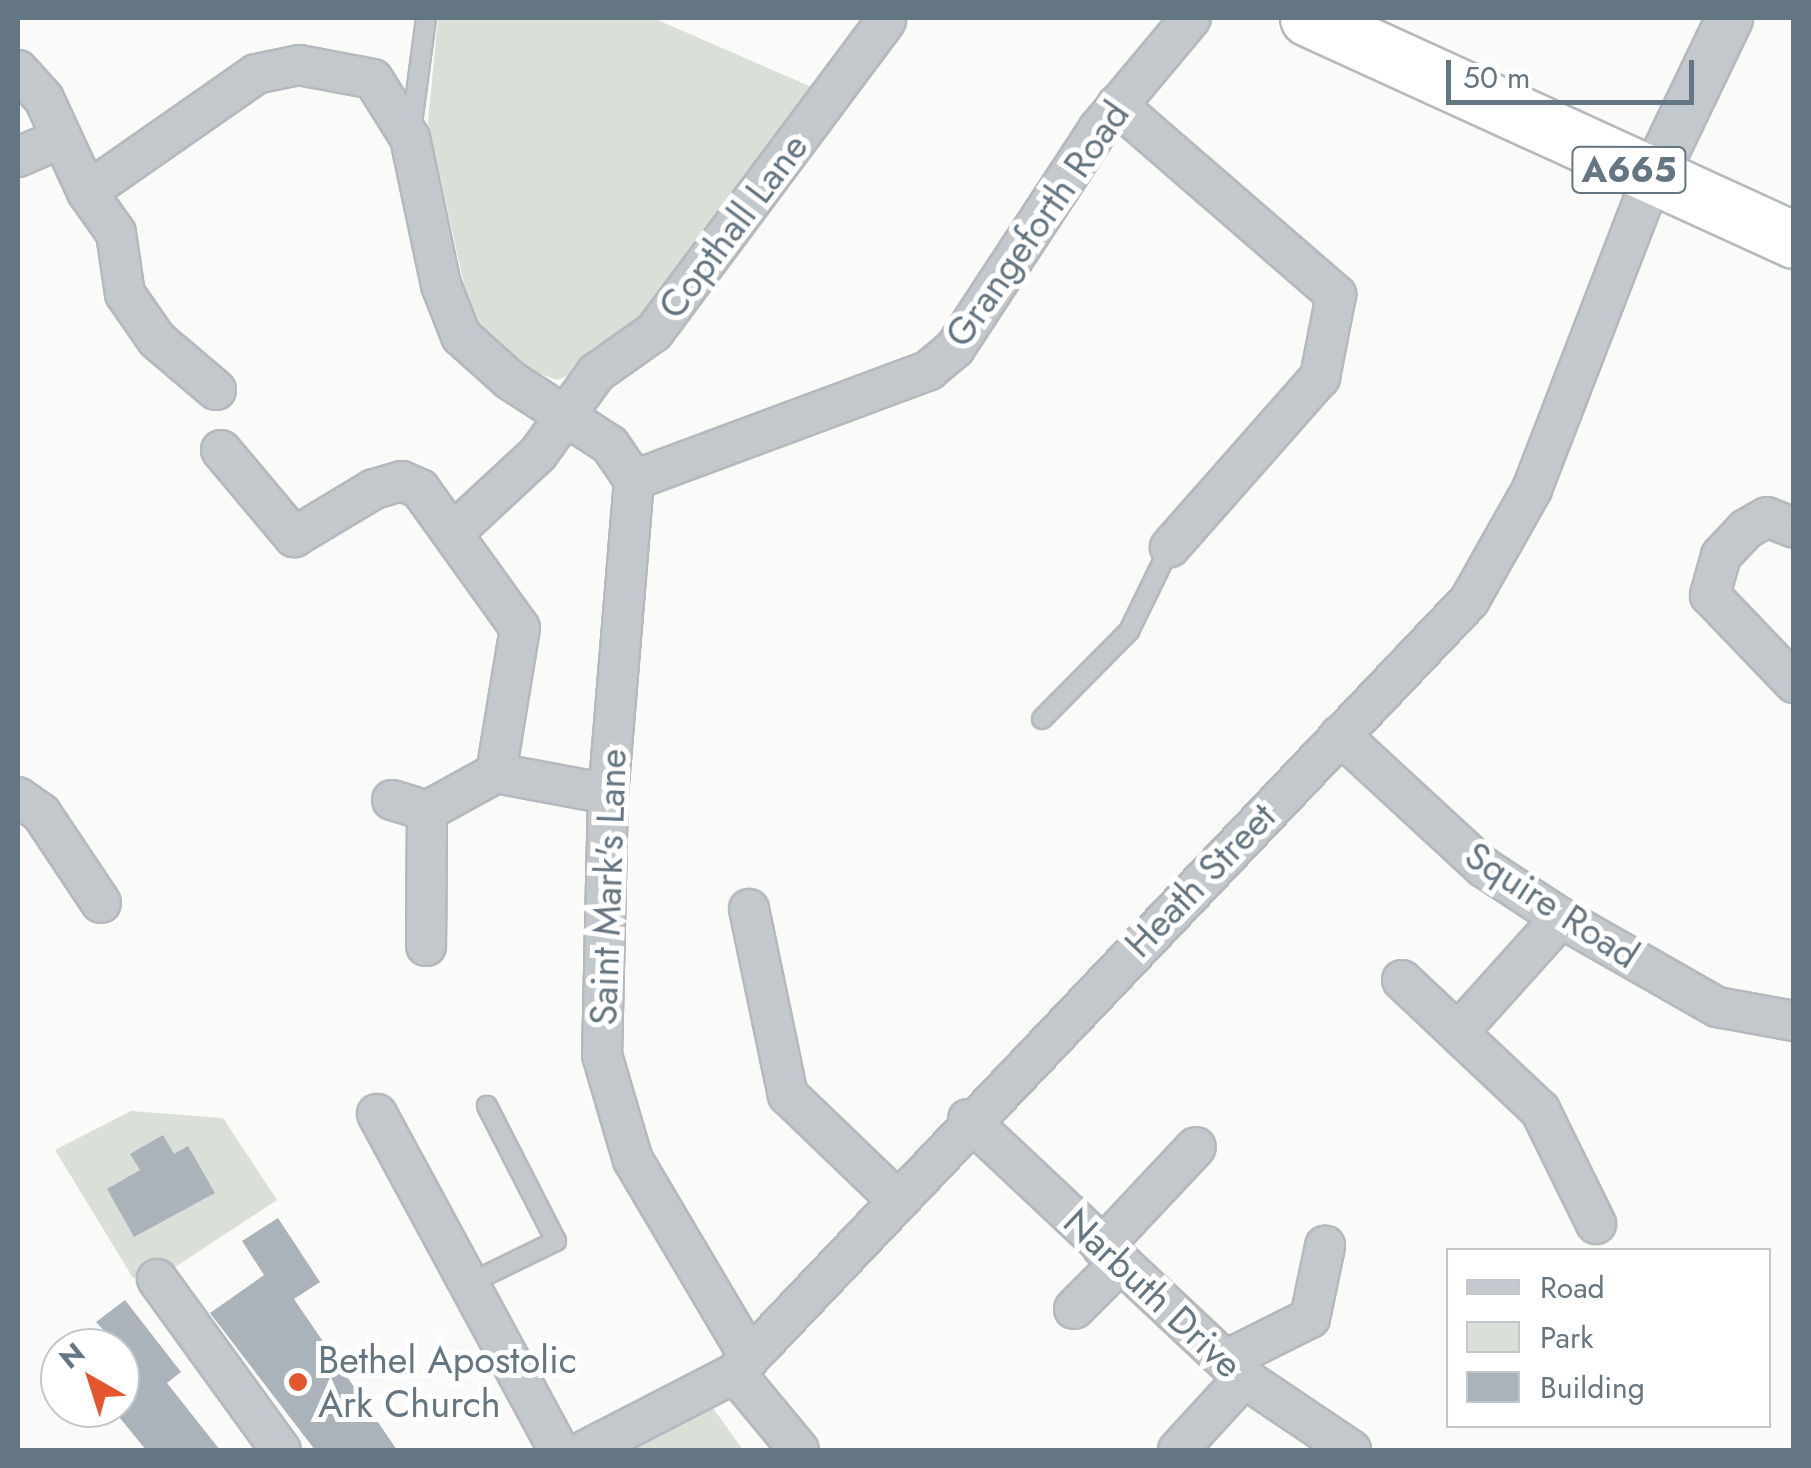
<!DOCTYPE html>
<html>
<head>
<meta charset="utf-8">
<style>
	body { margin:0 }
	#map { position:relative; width:1811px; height:1468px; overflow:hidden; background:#fafaf8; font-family:Jost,sans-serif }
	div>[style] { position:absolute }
	.green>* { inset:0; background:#dadfd7 }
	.building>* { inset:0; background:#aab3b9 }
	.roads { filter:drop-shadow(2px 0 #b4b9bd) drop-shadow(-2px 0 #b4b9bd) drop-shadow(0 2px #b4b9bd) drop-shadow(0 -2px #b4b9bd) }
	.service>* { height:18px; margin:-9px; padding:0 9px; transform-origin:9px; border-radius:9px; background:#c3c8cc }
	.minor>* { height:38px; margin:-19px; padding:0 19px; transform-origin:19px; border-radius:19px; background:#c3c8cc }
	.tertiary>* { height:45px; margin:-22.5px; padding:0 22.5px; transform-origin:22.5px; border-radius:22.5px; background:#c3c8cc }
	.trunk>* { height:55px; margin:-27.5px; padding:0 27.5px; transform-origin:27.5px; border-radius:27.5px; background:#fff }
	.dots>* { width:28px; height:28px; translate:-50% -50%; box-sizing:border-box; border:5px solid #fff; border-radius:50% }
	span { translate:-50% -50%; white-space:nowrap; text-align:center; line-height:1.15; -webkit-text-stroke:10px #fff; paint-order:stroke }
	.shield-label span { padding:2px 8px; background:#fff; border:2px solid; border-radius:8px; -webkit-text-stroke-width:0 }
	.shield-label { font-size:35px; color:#657683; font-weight:700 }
	.street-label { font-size:38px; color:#657683 }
	.poi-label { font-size:38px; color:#657683 }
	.left { translate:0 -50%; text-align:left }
	.frame { position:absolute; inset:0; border:20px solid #657683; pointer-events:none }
	.legend { position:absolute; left:1446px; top:1248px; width:325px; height:180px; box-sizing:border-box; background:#fff; border:2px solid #c1c8cd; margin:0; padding:12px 18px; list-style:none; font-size:30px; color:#657683 }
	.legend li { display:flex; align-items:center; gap:20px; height:50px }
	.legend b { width:50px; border:2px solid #c1c8cd }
	.north { position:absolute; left:40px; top:1328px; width:100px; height:100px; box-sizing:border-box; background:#fff; border:2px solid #c1c8cd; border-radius:50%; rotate:321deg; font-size:28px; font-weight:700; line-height:40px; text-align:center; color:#657683 }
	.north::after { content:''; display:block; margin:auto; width:35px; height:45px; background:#e4572e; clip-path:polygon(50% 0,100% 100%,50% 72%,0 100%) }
	.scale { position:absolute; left:1446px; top:60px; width:248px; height:45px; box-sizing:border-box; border:5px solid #657683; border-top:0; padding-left:12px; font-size:30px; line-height:35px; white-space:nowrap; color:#657683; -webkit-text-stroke:8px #fff; paint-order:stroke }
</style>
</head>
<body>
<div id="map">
	<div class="green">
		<i style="clip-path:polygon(438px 18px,653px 18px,814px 88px,643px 322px,589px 367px,557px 380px,512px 363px,471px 316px,428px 122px)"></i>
		<i style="clip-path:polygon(131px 1111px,223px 1118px,277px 1200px,157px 1279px,133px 1278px,55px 1150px)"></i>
		<i style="clip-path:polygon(708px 1401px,743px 1450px,623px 1450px)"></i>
	</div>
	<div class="building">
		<i style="clip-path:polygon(163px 1135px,174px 1154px,188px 1146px,215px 1193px,134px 1237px,107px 1189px,140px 1170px,130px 1154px)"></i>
		<i style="clip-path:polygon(278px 1218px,320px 1282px,294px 1299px,397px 1450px,315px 1450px,210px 1313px,264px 1275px,242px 1241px)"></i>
		<i style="clip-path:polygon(125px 1300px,181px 1372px,167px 1383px,220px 1450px,146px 1450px,120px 1418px,120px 1348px,96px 1322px)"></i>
	</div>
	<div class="roads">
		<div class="service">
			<i style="left:411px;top:131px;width:114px;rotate:-82.4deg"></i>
			<i style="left:1042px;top:719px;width:124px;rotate:-45.3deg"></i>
			<i style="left:1129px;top:631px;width:93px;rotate:-64deg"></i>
			<i style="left:470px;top:1283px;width:96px;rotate:-26deg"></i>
			<i style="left:556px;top:1241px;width:152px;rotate:-117.1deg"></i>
		</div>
		<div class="minor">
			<i style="left:18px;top:70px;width:39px;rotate:48deg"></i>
			<i style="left:44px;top:99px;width:102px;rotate:65.2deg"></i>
			<i style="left:1117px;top:105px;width:290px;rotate:40.9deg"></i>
			<i style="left:1336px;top:295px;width:84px;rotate:101deg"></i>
			<i style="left:1320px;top:377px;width:227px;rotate:131.4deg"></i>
			<i style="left:18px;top:157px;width:46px;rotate:-23.2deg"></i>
			<i style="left:216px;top:390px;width:77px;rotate:-139.7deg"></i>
			<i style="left:157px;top:340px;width:56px;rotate:-124.8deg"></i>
			<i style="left:125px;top:294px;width:62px;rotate:-98.4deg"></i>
			<i style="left:116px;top:233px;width:50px;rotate:-125.3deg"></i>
			<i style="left:87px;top:192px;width:206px;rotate:-34.9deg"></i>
			<i style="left:256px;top:74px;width:44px;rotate:-11.8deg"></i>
			<i style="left:299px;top:65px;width:75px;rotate:10.7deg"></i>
			<i style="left:373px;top:79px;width:70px;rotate:57.9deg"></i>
			<i style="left:410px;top:138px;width:150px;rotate:78.1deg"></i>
			<i style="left:441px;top:285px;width:55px;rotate:68.6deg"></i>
			<i style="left:461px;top:336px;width:66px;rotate:41.9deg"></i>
			<i style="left:510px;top:380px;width:119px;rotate:33deg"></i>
			<i style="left:610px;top:445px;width:42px;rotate:55.6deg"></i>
			<i style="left:634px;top:480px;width:315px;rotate:94.7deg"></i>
			<i style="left:608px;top:794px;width:261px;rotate:91.3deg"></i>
			<i style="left:602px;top:1055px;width:109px;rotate:73.6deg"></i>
			<i style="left:633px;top:1160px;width:228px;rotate:59.4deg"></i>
			<i style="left:221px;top:450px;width:114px;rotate:50deg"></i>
			<i style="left:294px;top:537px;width:93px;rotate:-31deg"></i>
			<i style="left:374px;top:489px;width:29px;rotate:-16deg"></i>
			<i style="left:402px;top:481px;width:20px;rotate:24deg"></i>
			<i style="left:420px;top:489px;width:171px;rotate:54.3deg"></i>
			<i style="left:520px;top:628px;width:147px;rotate:99.4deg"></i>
			<i style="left:496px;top:773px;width:79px;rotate:151.2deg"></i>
			<i style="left:427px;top:811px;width:135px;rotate:90.4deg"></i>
			<i style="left:634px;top:480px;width:315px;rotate:-20.4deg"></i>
			<i style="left:929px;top:370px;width:34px;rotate:-40deg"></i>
			<i style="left:955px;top:348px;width:263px;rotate:-56.8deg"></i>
			<i style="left:1099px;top:128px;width:143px;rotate:-50.1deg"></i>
			<i style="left:1794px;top:528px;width:29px;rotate:-158deg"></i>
			<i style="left:1767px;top:517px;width:24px;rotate:150deg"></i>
			<i style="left:1746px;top:529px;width:37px;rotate:133deg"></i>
			<i style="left:1721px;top:556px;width:41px;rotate:105.8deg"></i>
			<i style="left:1710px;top:595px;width:122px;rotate:46.3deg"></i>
			<i style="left:455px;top:531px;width:113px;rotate:-42.9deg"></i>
			<i style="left:538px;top:454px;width:100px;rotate:-54.4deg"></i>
			<i style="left:596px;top:373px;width:71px;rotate:-35.3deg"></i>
			<i style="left:654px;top:332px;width:388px;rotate:-53.3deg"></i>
			<i style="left:1340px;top:735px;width:195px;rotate:42.7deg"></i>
			<i style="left:1483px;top:867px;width:93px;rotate:33.2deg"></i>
			<i style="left:1561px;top:918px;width:180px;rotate:29.7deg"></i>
			<i style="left:1717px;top:1007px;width:78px;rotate:10.3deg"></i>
			<i style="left:496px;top:773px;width:114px;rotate:10.6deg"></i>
			<i style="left:18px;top:797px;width:28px;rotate:35deg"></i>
			<i style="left:41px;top:813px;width:108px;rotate:56.3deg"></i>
			<i style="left:392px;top:800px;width:37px;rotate:17deg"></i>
			<i style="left:749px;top:909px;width:190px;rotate:78.2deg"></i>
			<i style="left:788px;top:1095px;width:147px;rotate:43.9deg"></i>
			<i style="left:1402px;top:980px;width:190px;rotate:43.3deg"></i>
			<i style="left:1540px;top:1110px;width:127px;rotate:63.8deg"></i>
			<i style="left:1460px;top:1030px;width:151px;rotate:-48deg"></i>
			<i style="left:377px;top:1114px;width:382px;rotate:61.6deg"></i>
			<i style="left:968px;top:1119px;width:378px;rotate:43.2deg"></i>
			<i style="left:1244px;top:1378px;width:129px;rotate:33.9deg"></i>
			<i style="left:1102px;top:1247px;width:137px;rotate:-46.8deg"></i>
			<i style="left:157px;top:1279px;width:211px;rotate:54.1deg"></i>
			<i style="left:1074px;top:1309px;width:65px;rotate:-45deg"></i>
			<i style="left:1226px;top:1360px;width:94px;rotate:-26.6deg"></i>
			<i style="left:1310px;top:1318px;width:74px;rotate:-78.2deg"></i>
			<i style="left:735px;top:1373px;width:100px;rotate:50.3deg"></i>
			<i style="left:586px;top:1450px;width:168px;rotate:-27.3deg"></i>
			<i style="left:735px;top:1373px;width:1065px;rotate:-46.45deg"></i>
			<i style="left:1469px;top:601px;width:129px;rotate:-60.6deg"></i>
			<i style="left:1532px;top:489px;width:330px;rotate:-68.9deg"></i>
			<i style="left:1178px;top:1450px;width:98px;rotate:-47.5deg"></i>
		</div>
		<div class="tertiary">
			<i style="left:1651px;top:181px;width:181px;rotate:-64.4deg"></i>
		</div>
		<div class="trunk">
			<i style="left:1308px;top:18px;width:534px;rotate:24.55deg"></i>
		</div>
	</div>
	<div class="dots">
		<i style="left:298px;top:1382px;background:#e4572e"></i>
	</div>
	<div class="shield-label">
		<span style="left:1629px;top:170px">A665</span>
	</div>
	<div class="street-label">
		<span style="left:1037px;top:224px;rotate:-55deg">Grangeforth Road</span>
		<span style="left:733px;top:226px;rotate:-53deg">Copthall Lane</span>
		<span style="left:1200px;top:880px;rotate:-46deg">Heath Street</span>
		<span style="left:608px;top:887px;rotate:-88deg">Saint Mark's Lane</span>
		<span style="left:1552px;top:905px;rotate:33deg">Squire Road</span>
		<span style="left:1153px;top:1293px;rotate:43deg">Narbuth Drive</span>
	</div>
	<div class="poi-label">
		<span class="left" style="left:318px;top:1382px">Bethel Apostolic<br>Ark Church</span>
	</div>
	<div class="frame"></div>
	<ul class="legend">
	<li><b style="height:12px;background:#c3c8cc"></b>Road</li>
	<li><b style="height:28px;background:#dadfd7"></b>Park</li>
	<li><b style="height:28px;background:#aab3b9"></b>Building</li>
	</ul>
	<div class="north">N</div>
	<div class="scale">50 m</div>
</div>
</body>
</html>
